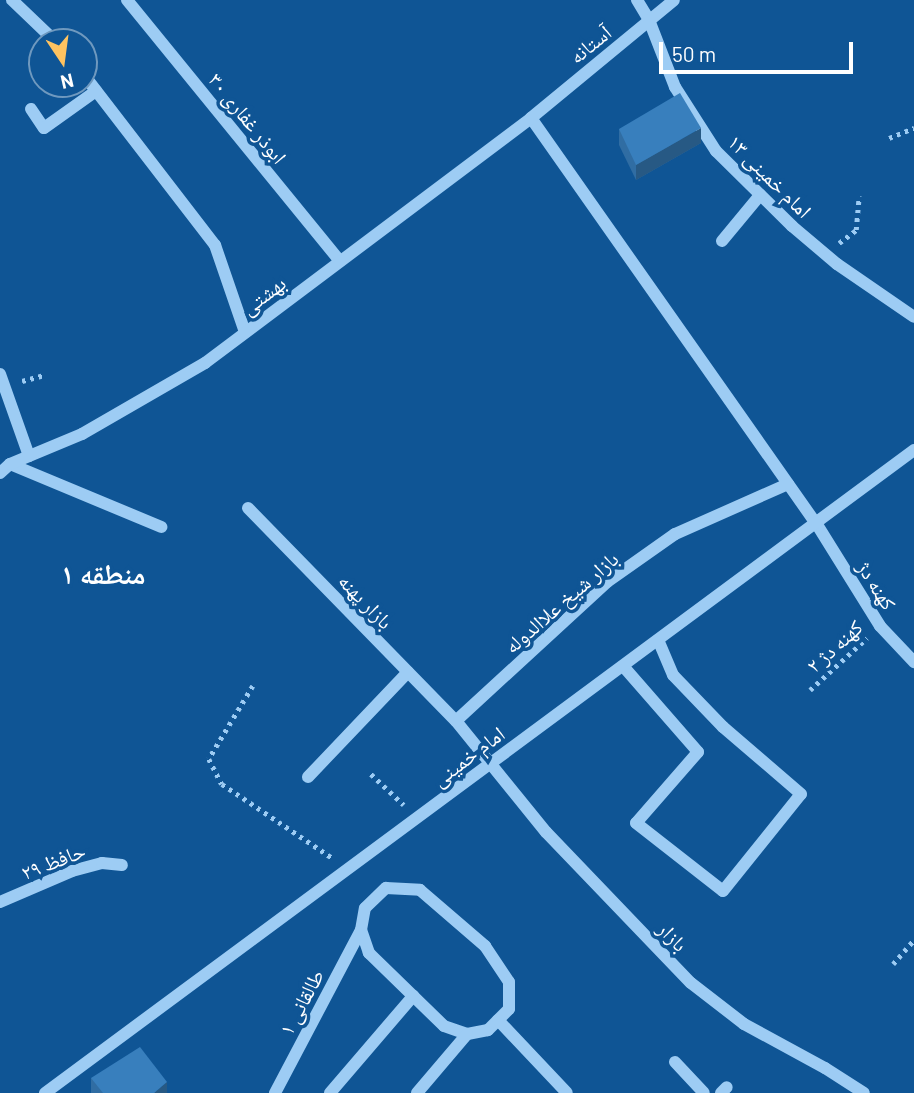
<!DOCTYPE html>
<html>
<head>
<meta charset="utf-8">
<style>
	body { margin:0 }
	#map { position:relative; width:914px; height:1093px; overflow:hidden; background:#0f5595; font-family:Barlow,"Noto Naskh Arabic",sans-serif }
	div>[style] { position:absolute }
	.path>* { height:4.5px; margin-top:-2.25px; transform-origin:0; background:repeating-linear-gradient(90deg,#9dccf4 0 3.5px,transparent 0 8.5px) }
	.minor>* { height:12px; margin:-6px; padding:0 6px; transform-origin:6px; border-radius:6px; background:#9dccf4 }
	.wall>* { inset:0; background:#306da3 }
	.shaded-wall>* { inset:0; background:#275984 }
	.building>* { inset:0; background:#387fbd }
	span { translate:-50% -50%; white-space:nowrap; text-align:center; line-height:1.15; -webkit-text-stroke:7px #0f5595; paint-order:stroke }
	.street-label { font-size:21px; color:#fff }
	.district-label { font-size:28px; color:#fff; font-weight:700 }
	.north { position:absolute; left:28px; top:28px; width:70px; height:70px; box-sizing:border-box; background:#0f5595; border:2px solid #6f99bf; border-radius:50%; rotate:167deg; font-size:19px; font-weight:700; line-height:28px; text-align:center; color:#fff }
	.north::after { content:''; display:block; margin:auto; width:24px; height:32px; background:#ffc360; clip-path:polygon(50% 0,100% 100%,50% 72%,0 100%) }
	.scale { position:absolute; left:659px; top:42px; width:194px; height:32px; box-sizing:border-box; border:4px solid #fff; border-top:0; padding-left:9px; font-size:21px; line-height:24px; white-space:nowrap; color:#fff; -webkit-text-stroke:5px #0f5595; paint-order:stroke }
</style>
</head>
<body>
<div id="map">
	<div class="path">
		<i style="left:889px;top:138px;width:27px;rotate:-22deg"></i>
		<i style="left:839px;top:243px;width:21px;rotate:-37deg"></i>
		<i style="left:856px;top:230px;width:34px;rotate:-85deg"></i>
		<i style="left:22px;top:381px;width:24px;rotate:-15deg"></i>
		<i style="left:253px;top:686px;width:85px;rotate:121.1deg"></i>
		<i style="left:209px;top:759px;width:28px;rotate:63deg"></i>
		<i style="left:222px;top:784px;width:135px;rotate:33.8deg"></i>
		<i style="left:810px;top:690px;width:77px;rotate:-42.4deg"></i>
		<i style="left:371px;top:774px;width:45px;rotate:43.2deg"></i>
		<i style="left:893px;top:964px;width:32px;rotate:-49deg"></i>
	</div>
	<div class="minor">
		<i style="left:12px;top:0;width:61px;rotate:43.7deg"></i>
		<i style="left:127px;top:0;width:337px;rotate:50.8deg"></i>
		<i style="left:637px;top:0;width:23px;rotate:59deg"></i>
		<i style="left:649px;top:20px;width:72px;rotate:68.8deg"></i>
		<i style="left:675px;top:87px;width:76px;rotate:57.4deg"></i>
		<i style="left:716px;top:151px;width:107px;rotate:44.6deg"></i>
		<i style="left:792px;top:226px;width:59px;rotate:40.2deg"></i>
		<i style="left:837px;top:264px;width:93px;rotate:34.5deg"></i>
		<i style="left:84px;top:75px;width:215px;rotate:52.4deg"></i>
		<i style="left:215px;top:245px;width:92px;rotate:71deg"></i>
		<i style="left:31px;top:109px;width:23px;rotate:56deg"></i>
		<i style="left:44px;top:128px;width:64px;rotate:-35.4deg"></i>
		<i style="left:531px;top:118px;width:495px;rotate:54.9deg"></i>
		<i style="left:816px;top:523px;width:121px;rotate:58.1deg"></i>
		<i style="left:880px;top:626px;width:50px;rotate:46.6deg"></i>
		<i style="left:722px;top:241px;width:60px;rotate:-50.4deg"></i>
		<i style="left:0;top:374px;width:87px;rotate:70.5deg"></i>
		<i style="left:10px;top:464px;width:164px;rotate:22.6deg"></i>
		<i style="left:0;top:473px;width:13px;rotate:-42deg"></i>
		<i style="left:10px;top:464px;width:78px;rotate:-22.6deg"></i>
		<i style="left:82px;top:434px;width:142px;rotate:-30deg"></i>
		<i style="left:205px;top:363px;width:408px;rotate:-36.9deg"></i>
		<i style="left:531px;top:118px;width:185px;rotate:-39.5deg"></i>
		<i style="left:788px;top:484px;width:124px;rotate:156.1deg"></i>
		<i style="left:675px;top:534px;width:83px;rotate:144.8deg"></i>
		<i style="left:607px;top:582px;width:205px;rotate:137.4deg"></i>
		<i style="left:456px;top:721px;width:143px;rotate:51deg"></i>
		<i style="left:546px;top:832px;width:209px;rotate:46.2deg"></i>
		<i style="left:691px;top:983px;width:67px;rotate:37.7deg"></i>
		<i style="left:744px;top:1024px;width:92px;rotate:28.5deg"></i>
		<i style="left:825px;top:1068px;width:46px;rotate:32.7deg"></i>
		<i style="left:248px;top:508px;width:298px;rotate:45.7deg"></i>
		<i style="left:623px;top:666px;width:114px;rotate:48.9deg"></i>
		<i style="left:698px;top:752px;width:94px;rotate:131.1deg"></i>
		<i style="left:636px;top:823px;width:110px;rotate:38deg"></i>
		<i style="left:723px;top:891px;width:124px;rotate:-51.2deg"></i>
		<i style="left:801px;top:794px;width:103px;rotate:-139.3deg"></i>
		<i style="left:723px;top:727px;width:72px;rotate:-133.9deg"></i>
		<i style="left:673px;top:675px;width:38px;rotate:-113deg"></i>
		<i style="left:308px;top:777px;width:145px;rotate:-46.4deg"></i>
		<i style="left:386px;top:888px;width:34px;rotate:3deg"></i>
		<i style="left:420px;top:890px;width:86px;rotate:40.7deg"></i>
		<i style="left:485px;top:946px;width:43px;rotate:56.3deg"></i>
		<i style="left:509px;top:982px;width:27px;rotate:90deg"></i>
		<i style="left:509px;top:1009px;width:30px;rotate:135deg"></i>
		<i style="left:488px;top:1030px;width:21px;rotate:169deg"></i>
		<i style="left:467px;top:1034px;width:24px;rotate:-161deg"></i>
		<i style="left:444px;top:1026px;width:105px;rotate:-135.8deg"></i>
		<i style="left:369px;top:953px;width:24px;rotate:-109deg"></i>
		<i style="left:361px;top:930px;width:22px;rotate:-80deg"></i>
		<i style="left:365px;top:908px;width:29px;rotate:-44deg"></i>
		<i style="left:0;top:902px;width:78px;rotate:-23.3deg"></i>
		<i style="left:72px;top:871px;width:31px;rotate:-15deg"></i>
		<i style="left:102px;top:863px;width:20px;rotate:6deg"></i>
		<i style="left:498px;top:1020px;width:100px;rotate:46.6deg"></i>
		<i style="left:675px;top:1062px;width:42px;rotate:46.9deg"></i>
		<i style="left:45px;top:1093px;width:1081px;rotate:-36.5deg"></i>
		<i style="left:275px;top:1093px;width:184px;rotate:-62.2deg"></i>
		<i style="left:330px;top:1093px;width:128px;rotate:-49.4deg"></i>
		<i style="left:417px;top:1093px;width:77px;rotate:-49.7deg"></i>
		<i style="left:721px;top:1093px;width:8px;rotate:-45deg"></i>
	</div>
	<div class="wall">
		<i style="clip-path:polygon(619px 129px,701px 143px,636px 180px,619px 145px)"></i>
		<i style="clip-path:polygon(91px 1078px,167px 1093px,91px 1093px)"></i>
	</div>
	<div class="shaded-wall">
		<i style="clip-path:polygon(701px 128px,701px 143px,636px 180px,636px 165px)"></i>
		<i style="clip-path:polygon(167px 1082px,167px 1093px,154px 1093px)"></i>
	</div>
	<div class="building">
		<i style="clip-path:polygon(680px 93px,701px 128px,636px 165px,619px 129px)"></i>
		<i style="clip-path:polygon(140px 1047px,167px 1082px,154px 1093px,103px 1093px,91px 1078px)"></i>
	</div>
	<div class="street-label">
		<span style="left:590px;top:44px;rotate:-39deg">آستانه</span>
		<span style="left:248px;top:118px;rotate:51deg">ابوذر غفاری ۳۰</span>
		<span style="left:770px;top:176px;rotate:45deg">امام خمینی ۱۳</span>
		<span style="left:263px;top:295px;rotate:-37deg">بهشتی</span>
		<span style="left:877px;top:585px;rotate:58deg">کهنه دژ</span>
		<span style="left:366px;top:601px;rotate:46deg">بازار پهنه</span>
		<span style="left:561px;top:602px;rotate:-41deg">بازار شیخ علاالدوله</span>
		<span style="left:834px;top:646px;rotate:-42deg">کهنه دژ ۲</span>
		<span style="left:468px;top:756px;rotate:-37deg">امام خمینی</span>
		<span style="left:53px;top:861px;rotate:-21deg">حافظ ۲۹</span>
		<span style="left:673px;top:936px;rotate:46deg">بازار</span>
		<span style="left:301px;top:1002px;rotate:-62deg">طالقانی ۱</span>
	</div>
	<div class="district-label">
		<span style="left:103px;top:573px">منطقه ۱</span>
	</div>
	<div class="north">N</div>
	<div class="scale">50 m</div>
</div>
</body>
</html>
